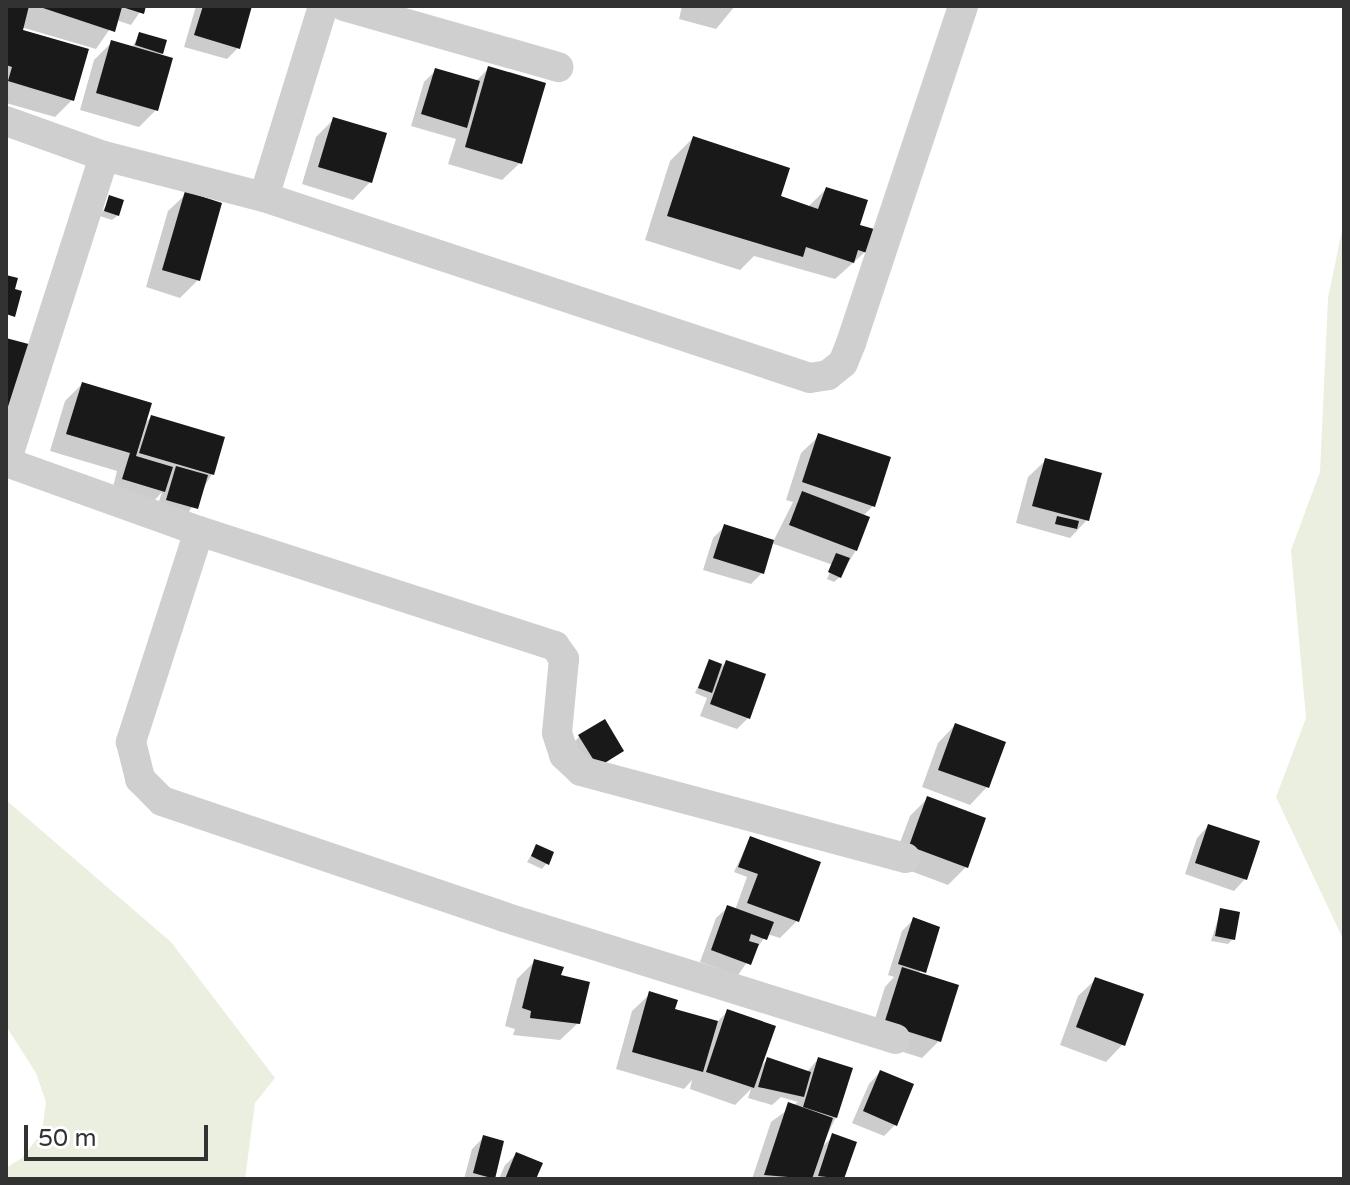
<!DOCTYPE html>
<html>
<head>
<meta charset="utf-8">
<style>
	body { margin:0 }
	#map { position:relative; width:1350px; height:1185px; overflow:hidden; background:#fff; font-family:"Varela Round",sans-serif }
	div>[style] { position:absolute }
	.green>* { inset:0; background:#eaefe0 }
	.shadow>* { inset:0; background:#0003 }
	.building>* { inset:0; background:#191919 }
	.minor>* { height:30px; margin:-15px; padding:0 15px; transform-origin:15px; border-radius:15px; background:#cfcfcf }
	span { translate:-50% -50%; white-space:nowrap; text-align:center; line-height:1.15; -webkit-text-stroke:8px #fff; paint-order:stroke }
	.frame { position:absolute; inset:0; border:8px solid #323232; pointer-events:none }
	.scale { position:absolute; left:24px; top:1125px; width:184px; height:36px; box-sizing:border-box; border:4px solid #323232; border-top:0; padding-left:10px; font-size:24px; line-height:28px; white-space:nowrap; color:#323232; -webkit-text-stroke:6px #fff; paint-order:stroke }
</style>
</head>
<body>
<div id="map">
	<div class="green">
		<i style="clip-path:polygon(1344px 221px,1344px 941px,1276px 797px,1306px 718px,1291px 550px,1320px 472px,1328px 298px)"></i>
		<i style="clip-path:polygon(6px 800px,171px 942px,275px 1078px,255px 1103px,245px 1179px,6px 1179px,6px 1168px,22px 1158px,42px 1132px,46px 1102px,36px 1073px,6px 1026px)"></i>
	</div>
	<div class="shadow">
		<i style="clip-path:polygon(6px 6px,144px 6px,131px 25px,116px 20px,96px 49px,21px 27px,72px 100px,55px 117px,6px 103px)"></i>
		<i style="clip-path:polygon(196px 6px,250px 6px,238px 48px,227px 59px,184px 47px)"></i>
		<i style="clip-path:polygon(682px 6px,735px 6px,716px 29px,679px 19px)"></i>
		<i style="clip-path:polygon(139px 34px,161px 53px,156px 110px,139px 127px,80px 110px,94px 60px,112px 42px,132px 48px)"></i>
		<i style="clip-path:polygon(489px 68px,520px 163px,502px 180px,448px 164px,456px 139px,411px 126px,424px 82px,436px 70px,475px 82px)"></i>
		<i style="clip-path:polygon(334px 119px,370px 182px,353px 200px,302px 184px,316px 137px)"></i>
		<i style="clip-path:polygon(693px 138px,777px 204px,808px 207px,826px 189px,865px 252px,835px 279px,754px 256px,740px 270px,645px 240px,670px 161px)"></i>
		<i style="clip-path:polygon(186px 194px,220px 204px,198px 280px,180px 298px,146px 287px,168px 211px)"></i>
		<i style="clip-path:polygon(110px 198px,118px 215px,112px 220px,100px 216px)"></i>
		<i style="clip-path:polygon(82px 384px,143px 425px,151px 417px,212px 474px,184px 520px,156px 511px,162px 492px,152px 503px,112px 491px,117px 471px,50px 451px,65px 401px)"></i>
		<i style="clip-path:polygon(819px 436px,873px 506px,863px 516px,856px 550px,840px 577px,834px 582px,827px 579px,833px 565px,771px 543px,762px 573px,751px 584px,703px 570px,713px 538px,724px 527px,773px 542px,793px 502px,786px 500px,801px 453px)"></i>
		<i style="clip-path:polygon(1046px 460px,1087px 520px,1070px 538px,1016px 523px,1028px 477px)"></i>
		<i style="clip-path:polygon(710px 661px,722px 666px,727px 662px,748px 718px,737px 729px,700px 716px,707px 698px,695px 693px)"></i>
		<i style="clip-path:polygon(955px 725px,1003px 743px,987px 787px,970px 805px,922px 787px,938px 743px)"></i>
		<i style="clip-path:polygon(579px 737px,622px 751px,586px 777px,568px 748px)"></i>
		<i style="clip-path:polygon(927px 799px,966px 867px,948px 885px,892px 864px,910px 816px)"></i>
		<i style="clip-path:polygon(1208px 826px,1245px 879px,1234px 891px,1185px 874px,1197px 838px)"></i>
		<i style="clip-path:polygon(750px 838px,797px 921px,780px 938px,767px 934px,738px 975px,700px 962px,716px 918px,728px 907px,735px 910px,747px 877px,734px 872px)"></i>
		<i style="clip-path:polygon(536px 847px,547px 863px,542px 869px,527px 862px)"></i>
		<i style="clip-path:polygon(1221px 910px,1233px 939px,1228px 944px,1211px 941px)"></i>
		<i style="clip-path:polygon(913px 920px,920px 975px,939px 1041px,922px 1058px,868px 1041px,885px 987px,894px 977px,888px 975px,902px 931px)"></i>
		<i style="clip-path:polygon(535px 961px,559px 976px,578px 1023px,560px 1040px,513px 1035px,515px 1029px,505px 1026px,517px 979px)"></i>
		<i style="clip-path:polygon(1096px 979px,1123px 1044px,1106px 1062px,1060px 1045px,1078px 996px)"></i>
		<i style="clip-path:polygon(650px 994px,672px 1010px,716px 1023px,728px 1011px,760px 1067px,767px 1060px,806px 1073px,818px 1059px,836px 1117px,821px 1148px,833px 1136px,854px 1143px,842px 1179px,752px 1179px,771px 1122px,798px 1102px,781px 1097px,772px 1105px,748px 1098px,751px 1089px,735px 1105px,690px 1089px,692px 1080px,684px 1089px,616px 1069px,632px 1011px)"></i>
		<i style="clip-path:polygon(880px 1072px,895px 1125px,884px 1136px,852px 1123px,869px 1084px)"></i>
		<i style="clip-path:polygon(484px 1137px,493px 1178px,464px 1179px,472px 1149px)"></i>
		<i style="clip-path:polygon(517px 1154px,534px 1179px,499px 1179px,505px 1165px)"></i>
	</div>
	<div class="building">
		<i style="clip-path:polygon(6px 6px,29px 6px,23px 30px,89px 49px,74px 101px,8px 81px,12px 67px,6px 65px)"></i>
		<i style="clip-path:polygon(37px 6px,146px 6px,144px 14px,122px 7px,115px 32px)"></i>
		<i style="clip-path:polygon(203px 6px,252px 6px,240px 49px,194px 35px)"></i>
		<i style="clip-path:polygon(139px 32px,167px 40px,163px 54px,135px 45px)"></i>
		<i style="clip-path:polygon(111px 40px,173px 58px,158px 111px,96px 93px)"></i>
		<i style="clip-path:polygon(488px 66px,546px 83px,522px 164px,465px 147px)"></i>
		<i style="clip-path:polygon(435px 68px,480px 81px,467px 128px,421px 114px)"></i>
		<i style="clip-path:polygon(333px 117px,387px 133px,372px 183px,318px 167px)"></i>
		<i style="clip-path:polygon(693px 136px,790px 168px,781px 196px,818px 209px,826px 187px,868px 200px,860px 225px,874px 229px,867px 253px,858px 250px,854px 263px,806px 247px,803px 257px,667px 216px)"></i>
		<i style="clip-path:polygon(185px 191px,222px 203px,200px 281px,162px 270px)"></i>
		<i style="clip-path:polygon(109px 195px,124px 200px,119px 216px,104px 211px)"></i>
		<i style="clip-path:polygon(6px 275px,18px 278px,15px 289px,22px 291px,15px 317px,6px 314px)"></i>
		<i style="clip-path:polygon(6px 338px,36px 346px,21px 411px,6px 407px)"></i>
		<i style="clip-path:polygon(82px 382px,152px 403px,136px 456px,173px 467px,165px 492px,122px 479px,130px 453px,66px 434px)"></i>
		<i style="clip-path:polygon(151px 415px,225px 437px,214px 475px,139px 453px)"></i>
		<i style="clip-path:polygon(818px 433px,891px 457px,875px 507px,802px 482px)"></i>
		<i style="clip-path:polygon(1045px 458px,1102px 473px,1089px 521px,1032px 506px)"></i>
		<i style="clip-path:polygon(176px 466px,208px 475px,198px 509px,166px 500px)"></i>
		<i style="clip-path:polygon(802px 491px,870px 517px,857px 551px,789px 525px)"></i>
		<i style="clip-path:polygon(1057px 516px,1079px 521px,1077px 529px,1055px 524px)"></i>
		<i style="clip-path:polygon(724px 524px,774px 540px,764px 574px,713px 558px)"></i>
		<i style="clip-path:polygon(836px 553px,850px 558px,841px 578px,828px 572px)"></i>
		<i style="clip-path:polygon(709px 659px,722px 664px,712px 693px,698px 688px)"></i>
		<i style="clip-path:polygon(726px 660px,766px 674px,750px 719px,710px 704px)"></i>
		<i style="clip-path:polygon(605px 719px,624px 751px,598px 767px,578px 735px)"></i>
		<i style="clip-path:polygon(955px 723px,1006px 742px,989px 788px,938px 770px)"></i>
		<i style="clip-path:polygon(927px 796px,986px 818px,968px 868px,909px 846px)"></i>
		<i style="clip-path:polygon(1208px 824px,1260px 841px,1247px 880px,1195px 863px)"></i>
		<i style="clip-path:polygon(750px 836px,821px 862px,799px 922px,747px 903px,758px 874px,738px 867px)"></i>
		<i style="clip-path:polygon(536px 844px,554px 852px,549px 865px,531px 856px)"></i>
		<i style="clip-path:polygon(727px 905px,774px 922px,767px 940px,751px 934px,749px 941px,759px 944px,751px 965px,711px 950px)"></i>
		<i style="clip-path:polygon(1220px 908px,1240px 912px,1235px 940px,1215px 936px)"></i>
		<i style="clip-path:polygon(913px 917px,940px 927px,926px 973px,898px 964px)"></i>
		<i style="clip-path:polygon(534px 959px,564px 967px,561px 975px,590px 982px,580px 1024px,530px 1018px,531px 1011px,522px 1008px)"></i>
		<i style="clip-path:polygon(902px 967px,959px 985px,941px 1042px,884px 1024px)"></i>
		<i style="clip-path:polygon(1095px 977px,1144px 994px,1125px 1046px,1076px 1027px)"></i>
		<i style="clip-path:polygon(649px 991px,678px 1000px,675px 1009px,718px 1021px,703px 1072px,632px 1052px)"></i>
		<i style="clip-path:polygon(727px 1009px,776px 1026px,754px 1088px,706px 1072px)"></i>
		<i style="clip-path:polygon(767px 1057px,811px 1072px,804px 1097px,758px 1087px)"></i>
		<i style="clip-path:polygon(818px 1057px,853px 1068px,837px 1118px,803px 1107px)"></i>
		<i style="clip-path:polygon(880px 1070px,914px 1084px,897px 1126px,863px 1111px)"></i>
		<i style="clip-path:polygon(788px 1102px,833px 1118px,812px 1179px,764px 1175px)"></i>
		<i style="clip-path:polygon(832px 1133px,857px 1142px,844px 1179px,818px 1176px)"></i>
		<i style="clip-path:polygon(483px 1135px,504px 1141px,495px 1179px,473px 1173px)"></i>
		<i style="clip-path:polygon(516px 1152px,543px 1163px,536px 1179px,505px 1179px)"></i>
	</div>
	<div class="minor">
		<i style="left:344px;top:6px;width:223px;rotate:15.9deg"></i>
		<i style="left:6px;top:121px;width:104px;rotate:19.7deg"></i>
		<i style="left:104px;top:156px;width:165px;rotate:14.4deg"></i>
		<i style="left:264px;top:197px;width:575px;rotate:18.34deg"></i>
		<i style="left:810px;top:378px;width:18px;rotate:-9deg"></i>
		<i style="left:828px;top:375px;width:19px;rotate:-39deg"></i>
		<i style="left:843px;top:363px;width:22px;rotate:-68deg"></i>
		<i style="left:851px;top:343px;width:355px;rotate:-71.6deg"></i>
		<i style="left:264px;top:197px;width:200px;rotate:-72.8deg"></i>
		<i style="left:6px;top:462px;width:205px;rotate:19.7deg"></i>
		<i style="left:199px;top:531px;width:374px;rotate:17.9deg"></i>
		<i style="left:555px;top:646px;width:16px;rotate:55deg"></i>
		<i style="left:564px;top:659px;width:74px;rotate:95.4deg"></i>
		<i style="left:557px;top:733px;width:23px;rotate:72deg"></i>
		<i style="left:564px;top:755px;width:23px;rotate:43deg"></i>
		<i style="left:581px;top:771px;width:336px;rotate:15deg"></i>
		<i style="left:6px;top:462px;width:321px;rotate:-72.2deg"></i>
		<i style="left:199px;top:531px;width:222px;rotate:107.9deg"></i>
		<i style="left:131px;top:742px;width:38px;rotate:76deg"></i>
		<i style="left:140px;top:779px;width:31px;rotate:45deg"></i>
		<i style="left:162px;top:801px;width:361px;rotate:18.7deg"></i>
		<i style="left:504px;top:917px;width:410px;rotate:17.3deg"></i>
	</div>
	<div class="frame"></div>
	<div class="scale">50 m</div>
</div>
</body>
</html>
